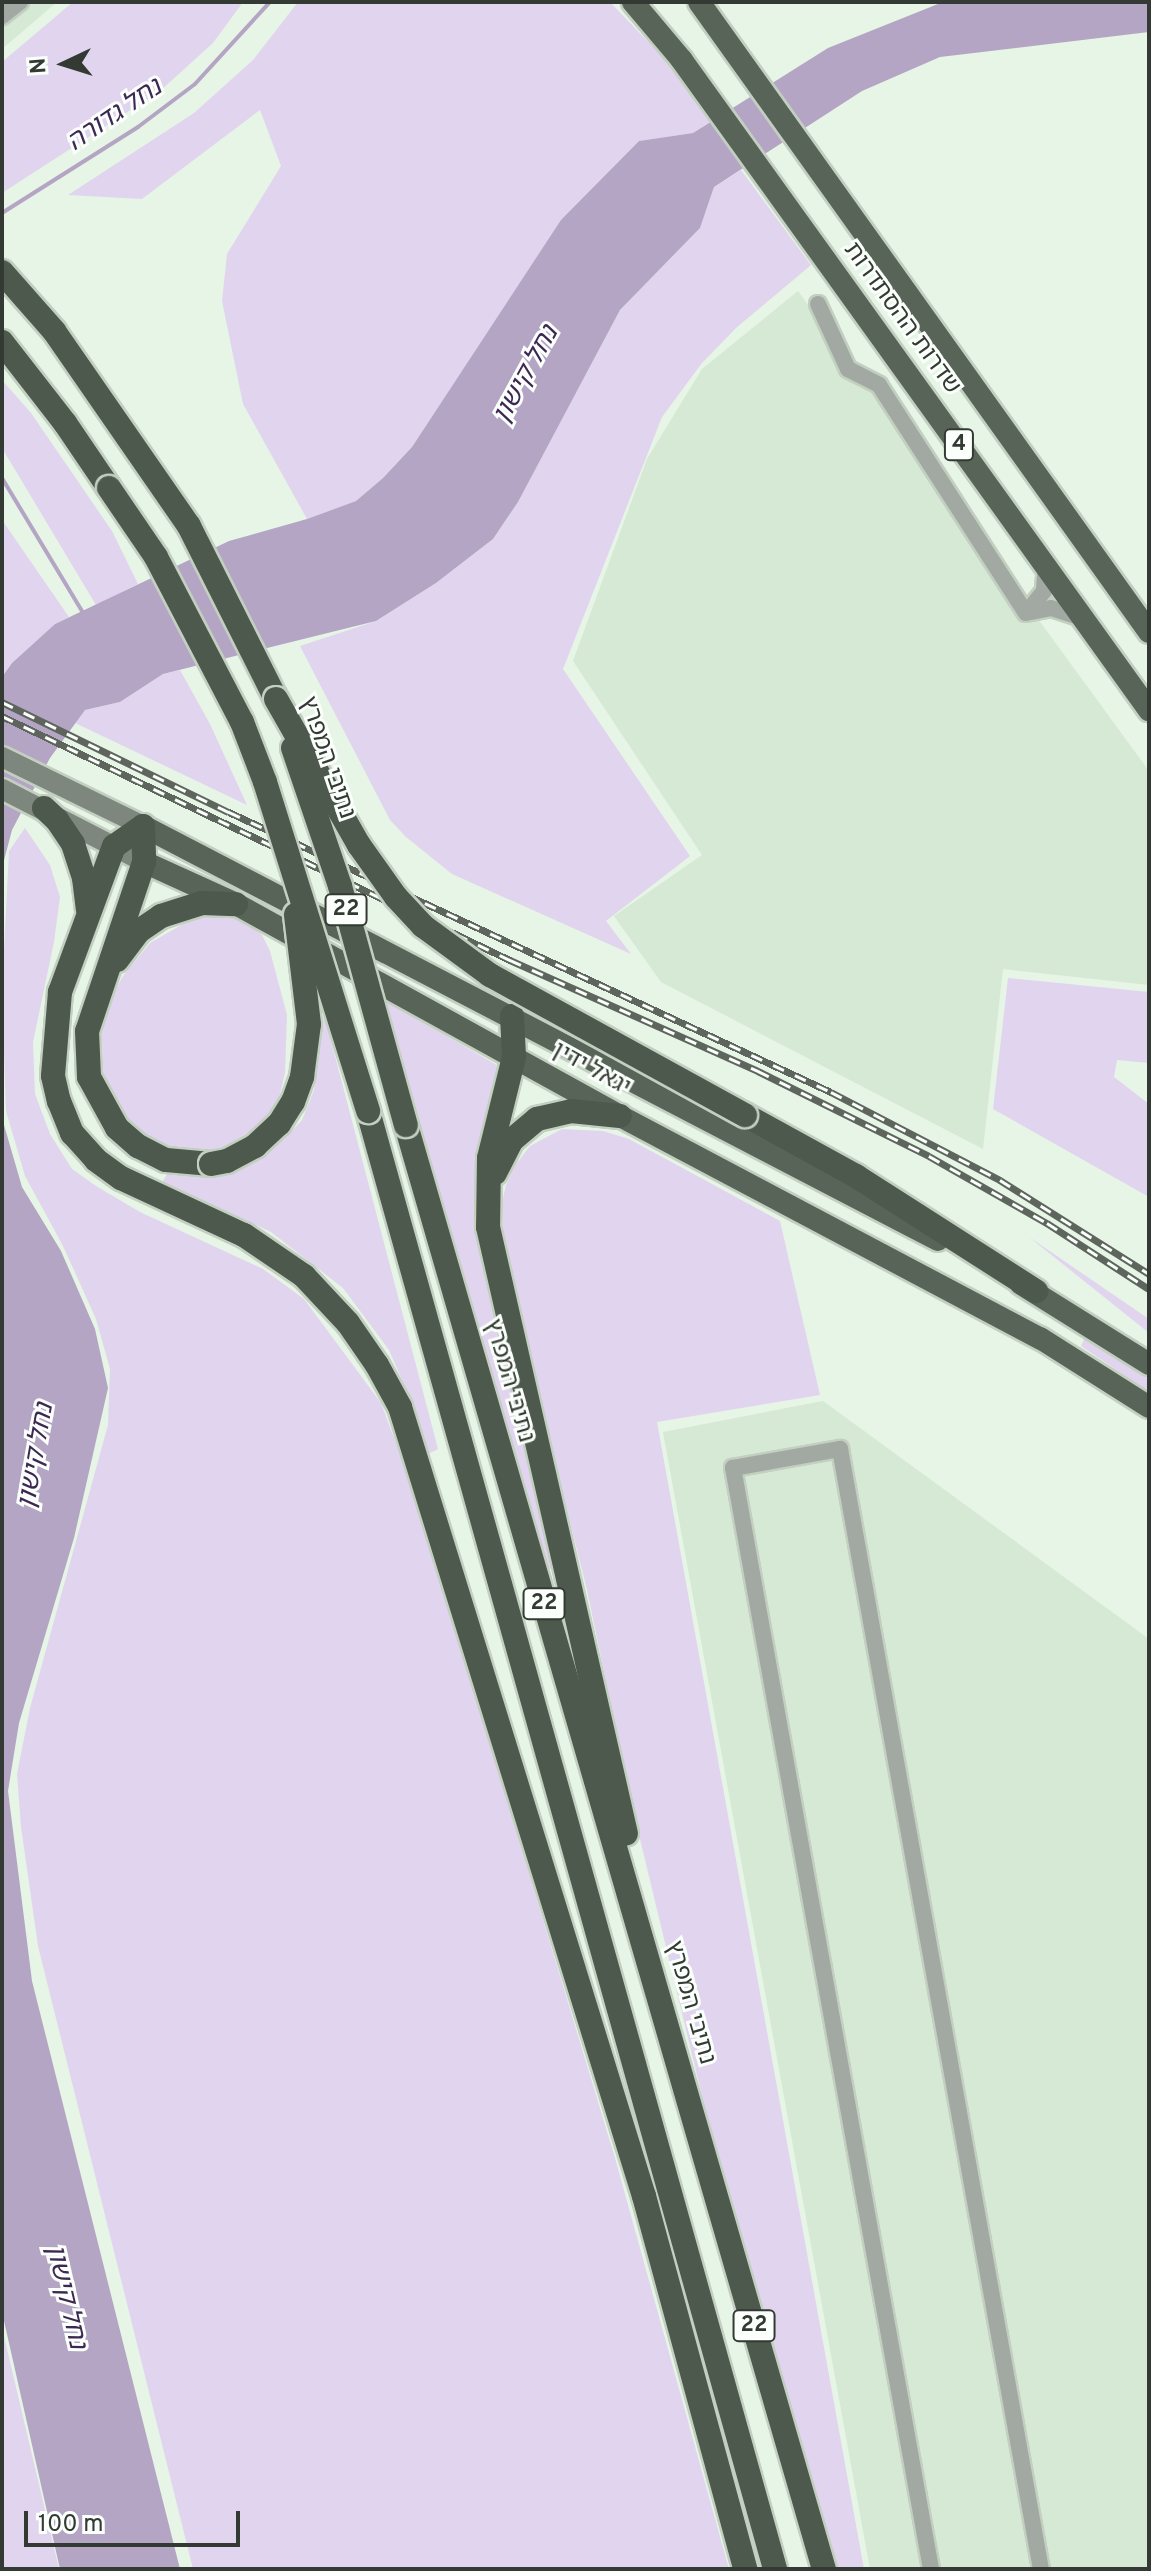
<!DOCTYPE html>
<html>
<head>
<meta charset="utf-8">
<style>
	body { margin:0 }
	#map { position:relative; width:1151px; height:2571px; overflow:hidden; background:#e6f5e5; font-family:Overpass,"Noto Sans Hebrew",sans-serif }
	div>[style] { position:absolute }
	.built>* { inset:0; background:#d5e9d5 }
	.green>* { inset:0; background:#e1d4ef }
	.water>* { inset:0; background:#b4a5c4 }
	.stream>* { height:4px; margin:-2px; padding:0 2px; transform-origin:2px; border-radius:2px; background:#b4a5c4 }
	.roads { filter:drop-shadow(2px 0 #c2cfc1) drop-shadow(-2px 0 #c2cfc1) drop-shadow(0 2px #c2cfc1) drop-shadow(0 -2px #c2cfc1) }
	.minor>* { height:16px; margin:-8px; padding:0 8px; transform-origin:8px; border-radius:8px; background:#a2a9a2 }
	.secondary>* { height:20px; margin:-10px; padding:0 10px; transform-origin:10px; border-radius:10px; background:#7d877d }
	.trunk>* { height:22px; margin:-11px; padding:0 11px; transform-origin:11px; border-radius:11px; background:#586458 }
	.motorway>* { height:24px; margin:-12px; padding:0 12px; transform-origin:12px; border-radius:12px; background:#4c594c }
	.rail>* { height:7px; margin-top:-3.5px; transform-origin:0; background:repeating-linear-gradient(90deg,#fbfffb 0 12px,#5d655d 0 24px); box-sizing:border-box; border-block:2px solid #5d655d }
	.bridges { filter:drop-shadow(2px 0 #c2cfc1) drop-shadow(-2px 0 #c2cfc1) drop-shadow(0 2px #c2cfc1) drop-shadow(0 -2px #c2cfc1) }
	.motorway-bridge>* { height:24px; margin:-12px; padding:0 12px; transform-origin:12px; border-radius:12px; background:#4c594c }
	span { translate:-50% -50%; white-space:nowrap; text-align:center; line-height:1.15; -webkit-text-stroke:6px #fbfffb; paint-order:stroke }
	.shield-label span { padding:2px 6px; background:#fbfffb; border:2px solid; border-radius:6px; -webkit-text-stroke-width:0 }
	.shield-label { font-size:22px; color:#333933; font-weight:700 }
	.street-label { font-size:24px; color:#333933 }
	.water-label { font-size:26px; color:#3e2752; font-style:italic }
	.frame { position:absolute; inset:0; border:4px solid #333933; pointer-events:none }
	.north { position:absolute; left:24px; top:24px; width:80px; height:80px; -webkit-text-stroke:6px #fbfffb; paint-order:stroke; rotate:266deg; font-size:22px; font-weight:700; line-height:32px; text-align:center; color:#333933 }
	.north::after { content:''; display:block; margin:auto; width:28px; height:36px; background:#333933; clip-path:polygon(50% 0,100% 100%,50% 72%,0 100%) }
	.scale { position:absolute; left:24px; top:2511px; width:216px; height:36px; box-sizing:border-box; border:4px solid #333933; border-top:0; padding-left:10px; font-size:24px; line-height:28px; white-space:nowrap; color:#333933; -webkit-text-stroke:6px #fbfffb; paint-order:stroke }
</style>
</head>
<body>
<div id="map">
	<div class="built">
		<i style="clip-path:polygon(2px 2px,57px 2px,2px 49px)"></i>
		<i style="clip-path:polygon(798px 291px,1149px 771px,1149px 985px,1003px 969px,983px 1149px,661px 982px,614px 916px,702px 855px,573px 661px,647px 459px,702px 369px)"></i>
		<i style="clip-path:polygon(823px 1401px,1149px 1639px,1149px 2569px,870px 2569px,663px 1432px)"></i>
	</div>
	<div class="green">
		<i style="clip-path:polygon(73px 2px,243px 2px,213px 43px,160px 91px,2px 193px,2px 62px)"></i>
		<i style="clip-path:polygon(298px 2px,610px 2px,657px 51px,713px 120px,693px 133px,639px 141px,561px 221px,412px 447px,383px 478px,356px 501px,307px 519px,243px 404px,222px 301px,227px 254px,281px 166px,260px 110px,142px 199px,68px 195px,194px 113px,253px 60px)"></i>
		<i style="clip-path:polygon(741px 170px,811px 265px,736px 328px,702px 363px,662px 417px,563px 669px,690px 856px,606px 921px,631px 954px,452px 874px,406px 837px,390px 820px,300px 646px,376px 621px,436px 583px,493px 539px,518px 502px,620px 310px,700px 228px,714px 187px)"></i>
		<i style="clip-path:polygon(2px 380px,31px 413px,112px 531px,138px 584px,96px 605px,2px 448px)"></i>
		<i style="clip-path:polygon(2px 520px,69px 617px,55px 624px,12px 663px,2px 677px)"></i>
		<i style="clip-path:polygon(180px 670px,210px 724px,247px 805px,73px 722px,85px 710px,120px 702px,163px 674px)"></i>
		<i style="clip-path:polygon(25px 828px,50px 865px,60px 897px,54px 942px,33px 1042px,35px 1094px,50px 1134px,72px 1169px,96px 1186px,140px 1212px,263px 1269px,304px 1299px,381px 1403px,412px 1486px,615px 2158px,729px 2569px,193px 2569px,38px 1946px,21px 1827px,17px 1774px,30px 1708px,108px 1425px,110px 1369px,96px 1319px,63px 1246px,25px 1176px,6px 1111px,2px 991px,9px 851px)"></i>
		<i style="clip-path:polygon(210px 915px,233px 916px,249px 924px,262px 935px,270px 951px,287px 1015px,285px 1073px,279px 1098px,266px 1118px,246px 1134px,226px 1146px,200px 1153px,166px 1149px,137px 1131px,116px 1109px,101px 1074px,97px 1049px,102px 1015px,123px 976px,150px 943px,190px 920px)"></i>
		<i style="clip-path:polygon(1008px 978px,1149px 992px,1149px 1063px,1117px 1060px,1114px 1077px,1149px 1104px,1149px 1197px,993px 1109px)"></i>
		<i style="clip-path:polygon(382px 999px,502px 1068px,478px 1233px,552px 1568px,544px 1571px)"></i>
		<i style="clip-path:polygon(324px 1014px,438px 1449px,428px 1454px,415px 1410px,389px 1350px,343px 1288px,271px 1232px,162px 1183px,168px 1172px,190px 1176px,236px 1171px,283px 1140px,302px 1120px,314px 1090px)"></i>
		<i style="clip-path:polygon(562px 1129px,603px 1131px,629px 1139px,780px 1221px,820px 1395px,657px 1422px,864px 2569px,836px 2569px,717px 2158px,631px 1802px,587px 1590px,517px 1311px,503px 1236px,501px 1206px,506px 1185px,516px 1164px,530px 1146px)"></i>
		<i style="clip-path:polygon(1029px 1237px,1149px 1319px,1149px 1333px)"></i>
		<i style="clip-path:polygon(1086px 1335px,1149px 1374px,1149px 1392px,1081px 1346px)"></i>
		<i style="clip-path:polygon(2px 2328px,59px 2569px,2px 2569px)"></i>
	</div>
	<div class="water">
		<i style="clip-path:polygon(943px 2px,1149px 2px,1149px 32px,940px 57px,862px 91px,714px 187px,700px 228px,620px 310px,518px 502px,493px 539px,436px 583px,376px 621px,163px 674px,120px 702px,85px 710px,50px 758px,12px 830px,2px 868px,2px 677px,12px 663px,55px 624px,229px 541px,307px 519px,356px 501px,383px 478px,412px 447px,561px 220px,639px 141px,693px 133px,828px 48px)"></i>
		<i style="clip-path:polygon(2px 1118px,22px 1187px,61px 1251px,95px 1329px,108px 1388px,74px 1538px,19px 1723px,8px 1791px,32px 1981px,180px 2569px,60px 2569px,2px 2312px)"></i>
	</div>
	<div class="stream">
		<i style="left:2px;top:213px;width:161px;rotate:-32.3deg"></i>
		<i style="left:138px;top:127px;width:71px;rotate:-37deg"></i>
		<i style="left:195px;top:84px;width:111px;rotate:-47.6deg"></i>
		<i style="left:2px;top:478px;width:157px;rotate:59deg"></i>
	</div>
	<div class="roads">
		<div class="minor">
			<i style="left:2px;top:16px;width:23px;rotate:-38deg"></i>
			<i style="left:818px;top:304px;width:72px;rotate:65.2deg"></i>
			<i style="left:848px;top:369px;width:35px;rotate:27deg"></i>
			<i style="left:879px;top:385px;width:271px;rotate:57.2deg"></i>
			<i style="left:1027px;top:612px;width:27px;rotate:-51deg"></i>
			<i style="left:1044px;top:591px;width:26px;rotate:-86deg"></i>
			<i style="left:1026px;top:613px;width:25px;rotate:-11deg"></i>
			<i style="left:1051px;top:608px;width:33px;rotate:18deg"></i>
			<i style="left:931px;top:2569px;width:1119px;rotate:-100.19deg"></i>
			<i style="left:733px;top:1468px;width:109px;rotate:-10.1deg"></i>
			<i style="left:840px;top:1449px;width:1138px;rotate:79.83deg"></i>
		</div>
		<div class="secondary">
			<i style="left:2px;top:757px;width:157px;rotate:26.1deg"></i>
			<i style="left:2px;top:789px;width:160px;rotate:27.2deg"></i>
		</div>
		<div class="trunk">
			<i style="left:633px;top:2px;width:75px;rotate:49.9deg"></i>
			<i style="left:681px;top:59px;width:802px;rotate:54.29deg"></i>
			<i style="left:699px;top:2px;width:774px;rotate:54.46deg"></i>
			<i style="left:143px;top:826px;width:896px;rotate:27.51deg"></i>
			<i style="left:144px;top:862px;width:101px;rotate:24.5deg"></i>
			<i style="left:236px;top:904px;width:439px;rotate:28.9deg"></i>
			<i style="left:620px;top:1116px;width:475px;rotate:27.9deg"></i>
			<i style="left:1040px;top:1338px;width:129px;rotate:32.3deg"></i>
			<i style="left:1021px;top:1284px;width:151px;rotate:32deg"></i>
		</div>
		<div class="motorway">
			<i style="left:2px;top:272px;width:79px;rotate:48.6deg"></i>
			<i style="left:54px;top:331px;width:237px;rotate:55.3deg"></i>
			<i style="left:189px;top:526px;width:194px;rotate:63.3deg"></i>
			<i style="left:2px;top:342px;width:103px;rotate:52.1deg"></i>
			<i style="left:65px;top:423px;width:78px;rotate:55.9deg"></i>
			<i style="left:44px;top:808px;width:18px;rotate:43deg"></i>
			<i style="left:57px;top:820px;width:29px;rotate:56deg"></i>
			<i style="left:73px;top:844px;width:36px;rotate:72deg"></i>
			<i style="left:84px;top:878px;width:31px;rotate:83deg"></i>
			<i style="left:143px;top:826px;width:35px;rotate:145deg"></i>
			<i style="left:114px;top:846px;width:156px;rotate:110.3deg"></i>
			<i style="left:60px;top:992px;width:84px;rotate:94.8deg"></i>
			<i style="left:53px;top:1076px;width:26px;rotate:77deg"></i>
			<i style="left:59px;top:1101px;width:35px;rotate:68deg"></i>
			<i style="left:72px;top:1133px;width:36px;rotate:48deg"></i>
			<i style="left:96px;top:1160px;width:31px;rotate:36deg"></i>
			<i style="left:121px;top:1178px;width:136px;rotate:24.9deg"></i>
			<i style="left:244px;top:1235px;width:73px;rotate:34.3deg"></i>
			<i style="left:304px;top:1276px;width:64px;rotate:46.9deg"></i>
			<i style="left:348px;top:1323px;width:51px;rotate:55.4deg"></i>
			<i style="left:377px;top:1365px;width:48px;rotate:61.3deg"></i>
			<i style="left:400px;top:1407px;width:826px;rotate:72.82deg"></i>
			<i style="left:644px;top:2196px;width:386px;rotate:74.8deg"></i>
			<i style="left:143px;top:826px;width:36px;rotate:88deg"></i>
			<i style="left:144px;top:862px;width:178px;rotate:108.6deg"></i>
			<i style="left:87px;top:1031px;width:46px;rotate:87.5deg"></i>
			<i style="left:89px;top:1077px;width:58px;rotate:61.2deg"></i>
			<i style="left:117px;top:1128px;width:28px;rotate:41deg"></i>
			<i style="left:138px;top:1146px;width:31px;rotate:27deg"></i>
			<i style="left:166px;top:1160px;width:45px;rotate:5.1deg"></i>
			<i style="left:117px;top:960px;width:36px;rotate:-53deg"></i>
			<i style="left:139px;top:931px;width:27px;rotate:-34deg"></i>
			<i style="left:161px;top:916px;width:43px;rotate:-17.6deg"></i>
			<i style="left:202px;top:903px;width:34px;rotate:2deg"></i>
			<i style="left:512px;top:1016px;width:41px;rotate:87.2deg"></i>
			<i style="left:514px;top:1057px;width:104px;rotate:103.9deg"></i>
			<i style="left:489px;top:1158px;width:69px;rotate:90.8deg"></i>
			<i style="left:488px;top:1227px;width:622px;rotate:77.19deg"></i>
			<i style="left:368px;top:1111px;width:1514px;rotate:74.4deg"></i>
			<i style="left:745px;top:1115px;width:127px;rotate:28.8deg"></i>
			<i style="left:856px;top:1176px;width:214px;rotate:32.6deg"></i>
			<i style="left:406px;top:1125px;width:1503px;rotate:73.86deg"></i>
			<i style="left:495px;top:1173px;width:37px;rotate:-63deg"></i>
			<i style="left:512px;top:1140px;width:33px;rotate:-40deg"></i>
			<i style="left:537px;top:1119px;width:35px;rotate:-13deg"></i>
			<i style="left:571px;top:1111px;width:49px;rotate:5.8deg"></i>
		</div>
	</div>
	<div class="rail">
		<i style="left:2px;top:702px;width:252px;rotate:25.9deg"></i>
		<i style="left:229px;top:812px;width:664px;rotate:24.94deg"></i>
		<i style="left:831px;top:1092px;width:191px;rotate:27.5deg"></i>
		<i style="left:1000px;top:1180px;width:176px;rotate:32.2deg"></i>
		<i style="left:2px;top:716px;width:564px;rotate:25.66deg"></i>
		<i style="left:510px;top:960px;width:272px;rotate:24.1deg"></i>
		<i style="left:758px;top:1071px;width:191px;rotate:26.4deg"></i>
		<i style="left:929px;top:1156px;width:136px;rotate:29.6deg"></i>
		<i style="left:1047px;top:1223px;width:121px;rotate:32.9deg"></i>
	</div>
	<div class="bridges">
		<div class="motorway-bridge">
			<i style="left:109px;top:488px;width:83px;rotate:55.7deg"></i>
			<i style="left:156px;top:557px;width:186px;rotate:62.5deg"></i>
			<i style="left:242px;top:722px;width:64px;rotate:69deg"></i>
			<i style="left:265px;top:782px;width:345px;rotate:72.6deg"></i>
			<i style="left:276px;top:699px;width:168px;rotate:60.4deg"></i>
			<i style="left:359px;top:845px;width:64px;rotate:54.6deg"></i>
			<i style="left:396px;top:897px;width:40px;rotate:47deg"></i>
			<i style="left:423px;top:926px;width:83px;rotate:36.2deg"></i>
			<i style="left:490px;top:975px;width:291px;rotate:28.8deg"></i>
			<i style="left:293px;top:748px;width:146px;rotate:71.2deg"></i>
			<i style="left:340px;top:886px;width:248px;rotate:74.6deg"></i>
			<i style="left:211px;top:1164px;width:16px;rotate:-11deg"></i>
			<i style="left:227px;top:1161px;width:32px;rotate:-28deg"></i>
			<i style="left:255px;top:1146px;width:33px;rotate:-43deg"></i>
			<i style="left:279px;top:1124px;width:26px;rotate:-58deg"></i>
			<i style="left:293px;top:1102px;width:27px;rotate:-70deg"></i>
			<i style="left:302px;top:1077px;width:53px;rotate:-82.5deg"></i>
			<i style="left:309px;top:1024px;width:110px;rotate:-96.8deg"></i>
		</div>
	</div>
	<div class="shield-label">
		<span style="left:959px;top:445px">4</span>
		<span style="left:346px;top:910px">22</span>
		<span style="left:544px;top:1604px">22</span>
		<span style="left:754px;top:2326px">22</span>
	</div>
	<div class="street-label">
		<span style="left:901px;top:319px;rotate:54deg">שדרות ההסתדרות</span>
		<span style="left:326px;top:758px;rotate:71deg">נתיבי המפרץ</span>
		<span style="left:591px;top:1070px;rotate:29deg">יגאל ידין</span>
		<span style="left:508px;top:1381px;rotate:74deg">נתיבי המפרץ</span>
		<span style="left:689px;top:2003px;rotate:74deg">נתיבי המפרץ</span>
	</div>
	<div class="water-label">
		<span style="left:115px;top:116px;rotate:-34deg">נחל גדורה</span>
		<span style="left:527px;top:375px;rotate:-61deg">נחל קישון</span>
		<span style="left:37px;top:1456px;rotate:-80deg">נחל קישון</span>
		<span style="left:65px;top:2297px;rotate:77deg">נחל קישון</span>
	</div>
	<div class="frame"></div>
	<div class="north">N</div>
	<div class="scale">100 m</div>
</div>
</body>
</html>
